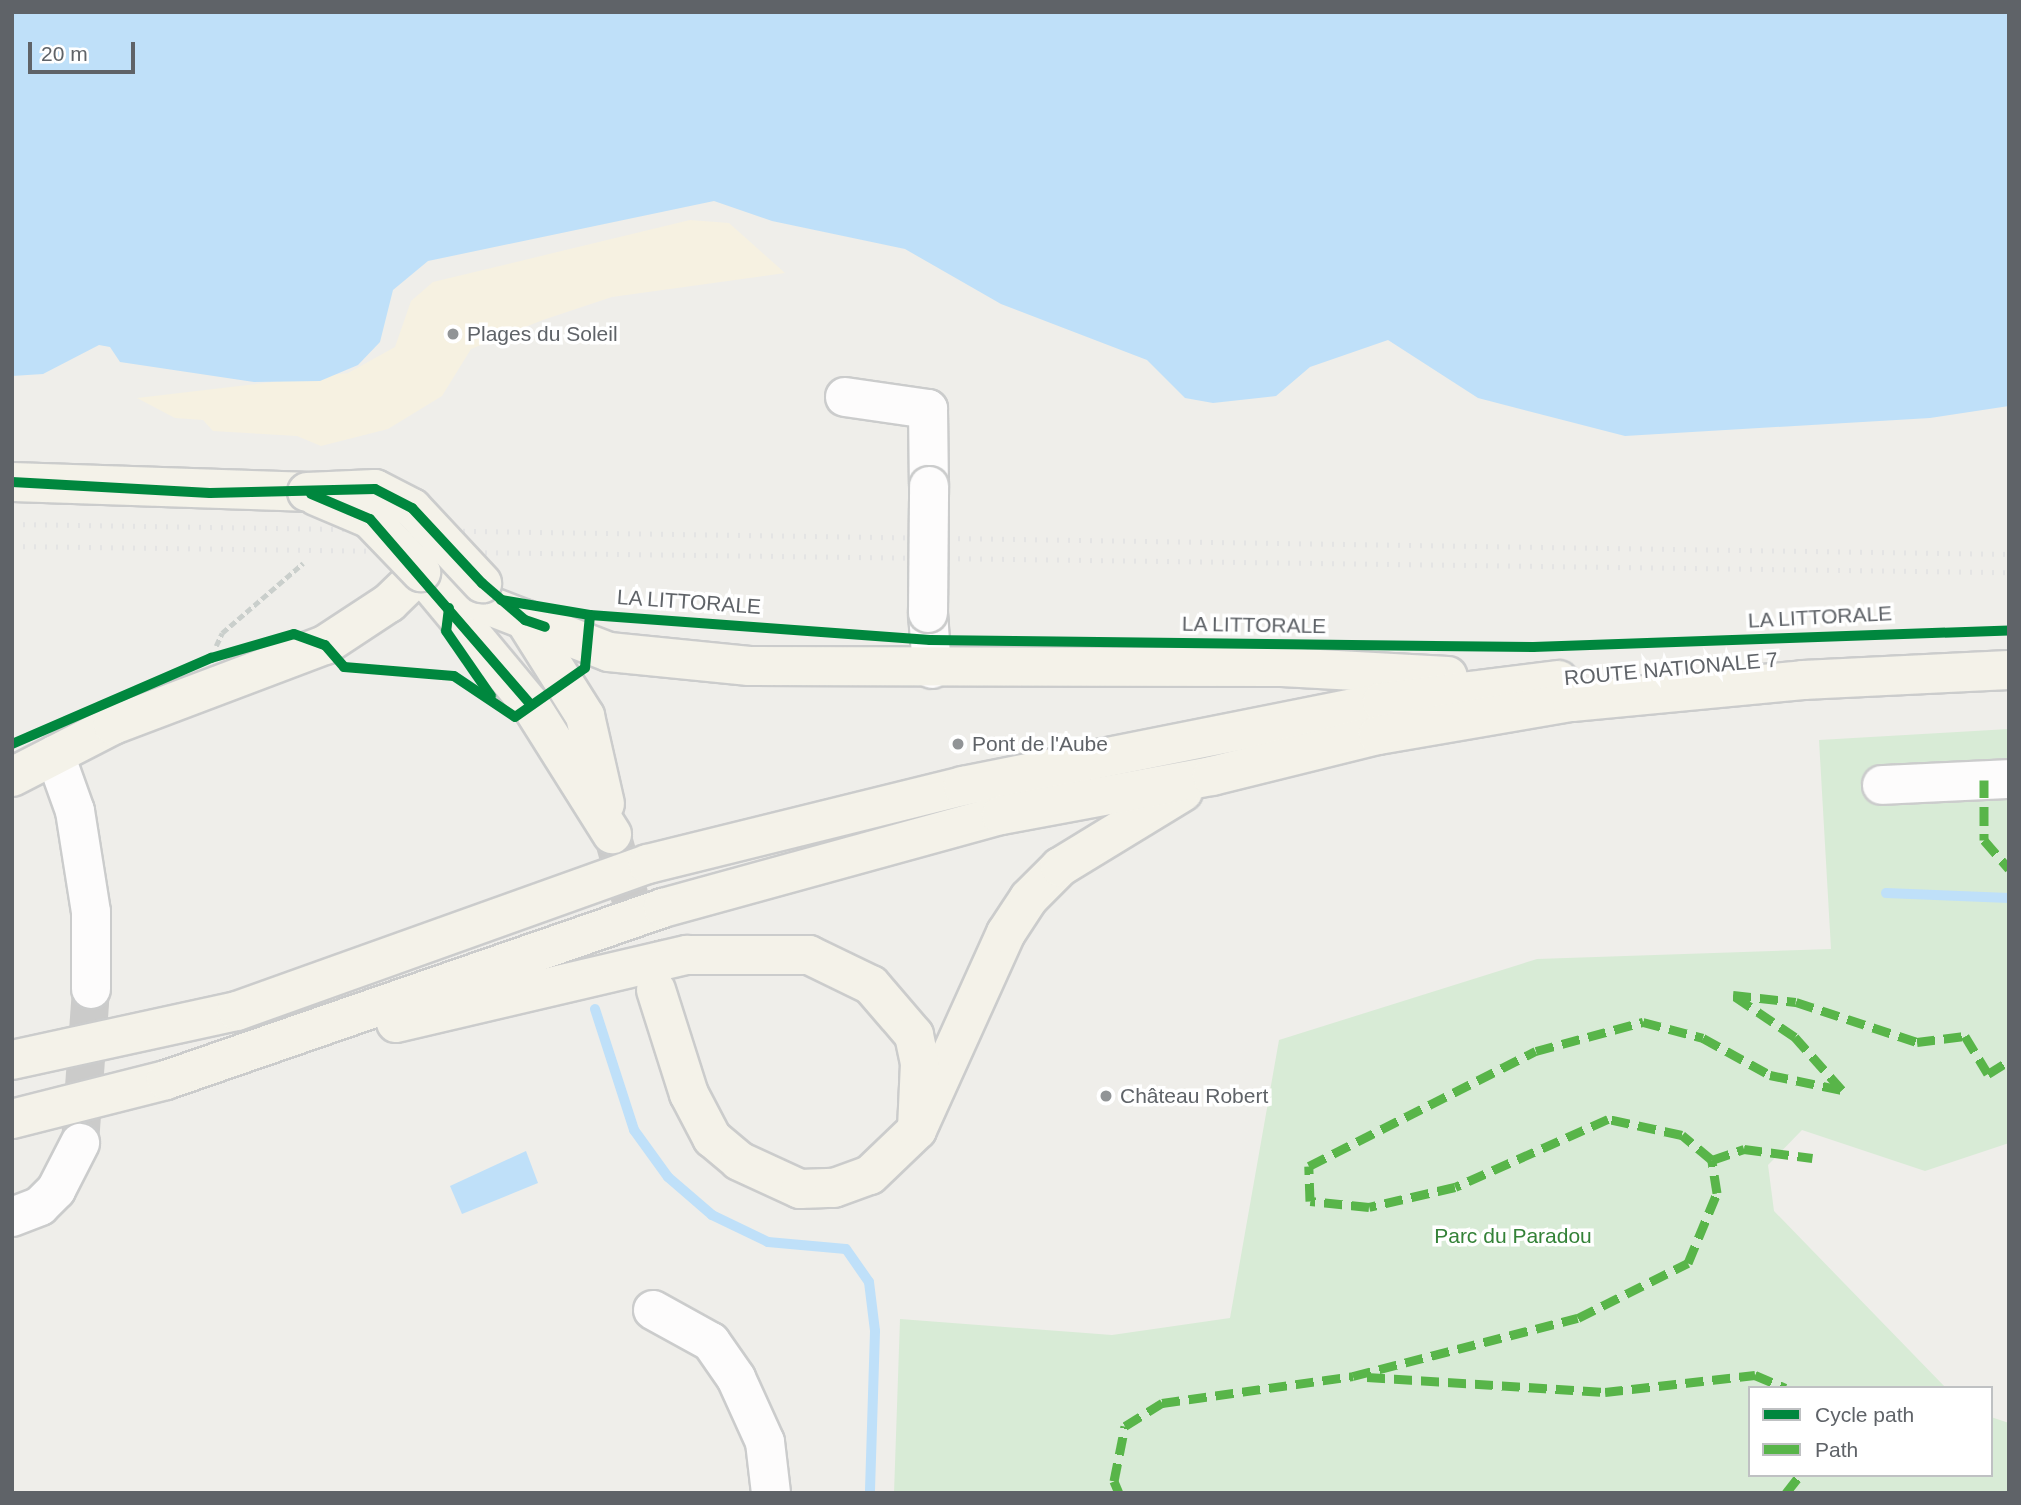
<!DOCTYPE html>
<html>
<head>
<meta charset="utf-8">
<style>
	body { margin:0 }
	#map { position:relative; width:2021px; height:1505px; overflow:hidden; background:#efeeea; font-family:Arial,sans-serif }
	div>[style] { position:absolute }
	.green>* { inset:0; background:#d8ebd6 }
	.sand>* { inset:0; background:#f6f1e1 }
	.water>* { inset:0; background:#bfe0f9 }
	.stream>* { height:10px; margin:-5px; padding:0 5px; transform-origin:5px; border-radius:5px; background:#bfe0f9 }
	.minor-tunnel>* { height:38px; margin-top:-19px; transform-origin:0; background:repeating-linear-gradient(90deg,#cbcbca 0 38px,transparent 0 57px) }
	.major-tunnel>* { height:38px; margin-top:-19px; transform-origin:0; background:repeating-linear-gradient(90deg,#cbcbca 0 38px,transparent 0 57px) }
	.path>* { height:4.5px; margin-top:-2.25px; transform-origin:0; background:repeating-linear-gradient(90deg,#cacfcc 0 7px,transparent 0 10.5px) }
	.roads { filter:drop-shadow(2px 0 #cbcccc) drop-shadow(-2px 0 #cbcccc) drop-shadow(0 2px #cbcccc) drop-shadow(0 -2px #cbcccc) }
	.minor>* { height:38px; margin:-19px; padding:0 19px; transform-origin:19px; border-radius:19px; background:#fdfcfc }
	.major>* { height:38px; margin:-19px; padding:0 19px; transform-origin:19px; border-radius:19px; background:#f4f2e9 }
	.rail>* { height:5px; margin-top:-2.5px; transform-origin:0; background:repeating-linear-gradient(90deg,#e4e4e4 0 2px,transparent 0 11px) }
	.bridges { filter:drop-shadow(2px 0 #cbcccc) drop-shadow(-2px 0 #cbcccc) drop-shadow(0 2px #cbcccc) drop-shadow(0 -2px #cbcccc) }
	.minor-bridge>* { height:38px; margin:-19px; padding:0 19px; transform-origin:19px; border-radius:19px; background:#fdfcfc }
	.major-bridge>* { height:38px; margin:-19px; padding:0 19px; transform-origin:19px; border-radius:19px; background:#f4f2e9 }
	.quiet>* { height:9px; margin-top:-4.5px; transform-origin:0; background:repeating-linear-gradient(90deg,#58b549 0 18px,transparent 0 27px) }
	.cycleway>* { height:10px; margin:-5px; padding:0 5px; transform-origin:5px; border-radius:5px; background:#00873e }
	.dots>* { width:19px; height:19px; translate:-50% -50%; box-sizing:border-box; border:4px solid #fff; border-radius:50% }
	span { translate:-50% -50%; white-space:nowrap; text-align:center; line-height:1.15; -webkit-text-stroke:7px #fff; paint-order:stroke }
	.poi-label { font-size:21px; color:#5f6368 }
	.left { translate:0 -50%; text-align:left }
	.street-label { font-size:21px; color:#5f6368 }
	.park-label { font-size:21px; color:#348238 }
	.frame { position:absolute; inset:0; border:14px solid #5f6368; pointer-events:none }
	.legend { position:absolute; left:1748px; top:1386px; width:245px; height:91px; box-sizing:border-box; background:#fff; border:2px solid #bfc1c3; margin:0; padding:9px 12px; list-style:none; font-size:21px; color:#5f6368 }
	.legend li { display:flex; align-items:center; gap:14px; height:35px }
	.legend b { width:35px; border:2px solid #bfc1c3 }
	.scale { position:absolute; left:28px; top:42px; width:107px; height:32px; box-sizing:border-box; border:4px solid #5f6368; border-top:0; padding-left:9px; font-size:21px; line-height:24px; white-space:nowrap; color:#5f6368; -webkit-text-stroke:5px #fff; paint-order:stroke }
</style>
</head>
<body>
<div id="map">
	<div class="green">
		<i style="clip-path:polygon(2009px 729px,2009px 1143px,1925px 1171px,1802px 1130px,1768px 1165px,1774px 1211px,1946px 1388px,1750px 1388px,1750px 1475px,1991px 1475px,1991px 1417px,2009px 1423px,2009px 1493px,894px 1493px,900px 1319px,1112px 1335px,1230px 1318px,1279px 1040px,1537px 959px,1831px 949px,1819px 740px)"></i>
	</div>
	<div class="sand">
		<i style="clip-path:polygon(690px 220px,729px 223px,785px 273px,612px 297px,543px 320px,471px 349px,442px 396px,388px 429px,321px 446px,297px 436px,213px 431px,203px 420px,175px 418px,137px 398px,348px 373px,395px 347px,411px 301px,433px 282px)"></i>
	</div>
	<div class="water">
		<i style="clip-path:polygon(12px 12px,2009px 12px,2009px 406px,1930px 418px,1625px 436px,1478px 398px,1388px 340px,1310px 367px,1276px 396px,1213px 403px,1185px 398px,1147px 360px,1001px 304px,905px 249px,772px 221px,714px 201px,428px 261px,393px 290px,380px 342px,358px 365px,320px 381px,254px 382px,120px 362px,110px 347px,99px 345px,43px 374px,12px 376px)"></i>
		<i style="clip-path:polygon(526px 1151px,538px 1183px,462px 1214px,450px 1186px)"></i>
	</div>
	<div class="stream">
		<i style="left:1886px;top:893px;width:123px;rotate:2.3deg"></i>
		<i style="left:595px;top:1009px;width:127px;rotate:72.1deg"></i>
		<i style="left:634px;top:1130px;width:58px;rotate:54.1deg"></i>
		<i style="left:668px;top:1177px;width:58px;rotate:40.8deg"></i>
		<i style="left:712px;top:1215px;width:62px;rotate:25.7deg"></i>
		<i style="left:768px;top:1242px;width:78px;rotate:5.1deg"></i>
		<i style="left:846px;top:1249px;width:40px;rotate:55.1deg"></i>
		<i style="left:869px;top:1282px;width:49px;rotate:83deg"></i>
		<i style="left:875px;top:1331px;width:162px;rotate:91.8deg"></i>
	</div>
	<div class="minor-tunnel">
		<i style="left:80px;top:1143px;width:154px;rotate:-85.9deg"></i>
	</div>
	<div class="major-tunnel">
		<i style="left:612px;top:834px;width:162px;rotate:74.2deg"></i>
	</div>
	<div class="path">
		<i style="left:216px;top:646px;width:14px;rotate:-65deg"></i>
		<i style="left:222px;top:633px;width:107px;rotate:-40.8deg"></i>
	</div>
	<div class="roads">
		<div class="minor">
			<i style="left:845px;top:397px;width:84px;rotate:8.2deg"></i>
			<i style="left:928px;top:409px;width:77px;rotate:89.3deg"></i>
			<i style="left:928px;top:613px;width:56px;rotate:85.9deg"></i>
			<i style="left:55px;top:755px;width:59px;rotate:70.3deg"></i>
			<i style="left:75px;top:811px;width:102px;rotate:81deg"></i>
			<i style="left:91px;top:912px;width:77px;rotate:90deg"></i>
			<i style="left:1882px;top:785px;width:127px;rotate:-2.7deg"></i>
			<i style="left:12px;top:1217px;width:30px;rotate:-21deg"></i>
			<i style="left:40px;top:1206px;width:23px;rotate:-45deg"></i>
			<i style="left:56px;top:1190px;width:53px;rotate:-62.9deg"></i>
			<i style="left:653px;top:1310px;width:66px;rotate:28.9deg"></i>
			<i style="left:711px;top:1342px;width:44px;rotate:55.2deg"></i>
			<i style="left:736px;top:1378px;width:70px;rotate:65.6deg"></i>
			<i style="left:765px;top:1442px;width:51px;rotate:83.3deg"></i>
		</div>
		<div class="major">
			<i style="left:12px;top:482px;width:295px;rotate:1.9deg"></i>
			<i style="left:424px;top:577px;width:165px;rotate:50.2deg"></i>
			<i style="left:530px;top:704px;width:154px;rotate:57.8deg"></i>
			<i style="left:524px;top:619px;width:115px;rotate:57.8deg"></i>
			<i style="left:585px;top:716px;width:90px;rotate:77.2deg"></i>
			<i style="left:12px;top:777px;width:114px;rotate:-27.2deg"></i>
			<i style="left:113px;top:725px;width:227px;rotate:-20.7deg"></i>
			<i style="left:325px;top:645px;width:77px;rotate:-33.3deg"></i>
			<i style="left:389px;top:603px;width:45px;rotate:-44.1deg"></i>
			<i style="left:421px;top:572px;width:23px;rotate:2deg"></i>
			<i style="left:444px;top:573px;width:48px;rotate:38.3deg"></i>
			<i style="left:482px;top:603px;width:136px;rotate:21.1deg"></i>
			<i style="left:609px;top:652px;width:141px;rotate:5.7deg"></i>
			<i style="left:749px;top:666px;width:533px;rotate:0.11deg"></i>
			<i style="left:1282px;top:667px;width:166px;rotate:3.1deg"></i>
			<i style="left:656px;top:990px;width:109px;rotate:72.4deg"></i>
			<i style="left:689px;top:1094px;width:50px;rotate:62.4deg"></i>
			<i style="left:712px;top:1138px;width:35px;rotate:40deg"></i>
			<i style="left:739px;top:1161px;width:67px;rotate:24.7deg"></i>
			<i style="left:800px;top:1189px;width:34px;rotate:-2deg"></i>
			<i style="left:834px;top:1188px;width:38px;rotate:-20deg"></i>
			<i style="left:870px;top:1175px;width:65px;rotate:-43.8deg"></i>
			<i style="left:917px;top:1130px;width:216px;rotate:-65.7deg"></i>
			<i style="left:1006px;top:933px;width:42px;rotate:-56.7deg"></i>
			<i style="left:1029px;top:898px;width:44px;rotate:-45deg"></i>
			<i style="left:1060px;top:867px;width:144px;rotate:-31.4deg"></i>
			<i style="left:396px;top:1023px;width:299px;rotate:-13.2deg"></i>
			<i style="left:687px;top:955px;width:122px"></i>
			<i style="left:809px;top:955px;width:69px;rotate:25.8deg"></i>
			<i style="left:871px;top:985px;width:66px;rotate:49.3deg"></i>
			<i style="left:914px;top:1035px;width:29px;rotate:78deg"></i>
			<i style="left:920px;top:1063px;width:67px;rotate:92.6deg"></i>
			<i style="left:12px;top:1060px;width:230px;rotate:-12.3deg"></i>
			<i style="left:237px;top:1011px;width:436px;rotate:-19.7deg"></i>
			<i style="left:648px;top:864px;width:325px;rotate:-13.9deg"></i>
			<i style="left:963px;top:786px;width:427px;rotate:-11.3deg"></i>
			<i style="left:1382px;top:702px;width:178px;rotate:-7.1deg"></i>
			<i style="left:12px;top:1119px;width:159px;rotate:-14.2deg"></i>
			<i style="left:166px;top:1080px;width:526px;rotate:-19.09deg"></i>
			<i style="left:663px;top:908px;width:351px;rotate:-15.4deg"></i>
			<i style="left:1001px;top:815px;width:215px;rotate:-10.5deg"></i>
			<i style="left:1212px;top:776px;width:171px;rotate:-13.9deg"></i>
			<i style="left:1378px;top:735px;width:197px;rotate:-9.7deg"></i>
			<i style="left:1572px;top:702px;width:232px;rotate:-5.4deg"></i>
			<i style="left:1803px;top:680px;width:206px;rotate:-2.8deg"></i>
		</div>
	</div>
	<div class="rail">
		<i style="left:12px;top:524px;width:1997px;rotate:0.86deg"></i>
		<i style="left:12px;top:546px;width:1997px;rotate:0.75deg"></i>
	</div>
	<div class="bridges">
		<div class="minor-bridge">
			<i style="left:928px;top:613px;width:127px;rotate:-89.5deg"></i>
		</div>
		<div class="major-bridge">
			<i style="left:307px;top:492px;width:68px;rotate:-2.5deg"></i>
			<i style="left:375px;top:489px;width:42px;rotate:27.2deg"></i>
			<i style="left:412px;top:508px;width:103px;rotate:47deg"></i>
			<i style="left:316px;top:496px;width:59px;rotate:23.1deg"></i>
			<i style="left:370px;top:519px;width:74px;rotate:46.1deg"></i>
		</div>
	</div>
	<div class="quiet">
		<i style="left:1984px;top:780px;width:60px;rotate:90deg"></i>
		<i style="left:1984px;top:840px;width:38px;rotate:49deg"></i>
		<i style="left:1712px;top:1160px;width:34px;rotate:-19deg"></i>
		<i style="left:1744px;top:1149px;width:69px;rotate:7.5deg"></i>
		<i style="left:1367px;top:1377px;width:238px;rotate:3.6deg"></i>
		<i style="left:1605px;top:1392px;width:151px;rotate:-6.5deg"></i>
		<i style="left:1755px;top:1375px;width:33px;rotate:23deg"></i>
		<i style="left:1119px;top:1493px;width:13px;rotate:-113deg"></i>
		<i style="left:1114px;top:1481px;width:56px;rotate:-78.7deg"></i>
		<i style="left:1125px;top:1426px;width:44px;rotate:-31.9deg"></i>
		<i style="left:1162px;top:1403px;width:193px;rotate:-8deg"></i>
		<i style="left:1353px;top:1376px;width:232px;rotate:-14.5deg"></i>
		<i style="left:1578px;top:1318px;width:123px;rotate:-26.6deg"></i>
		<i style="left:1688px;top:1263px;width:76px;rotate:-67.5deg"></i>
		<i style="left:1717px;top:1193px;width:33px;rotate:-99deg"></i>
		<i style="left:1712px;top:1160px;width:39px;rotate:-140deg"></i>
		<i style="left:1682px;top:1135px;width:76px;rotate:-167.8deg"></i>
		<i style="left:1608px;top:1119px;width:167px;rotate:156deg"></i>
		<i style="left:1455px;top:1187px;width:88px;rotate:166.9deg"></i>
		<i style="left:1369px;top:1207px;width:59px;rotate:-174.2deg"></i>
		<i style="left:1310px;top:1201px;width:35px;rotate:-92deg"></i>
		<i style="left:1309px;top:1166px;width:254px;rotate:-26.9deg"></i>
		<i style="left:1536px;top:1051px;width:111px;rotate:-15.2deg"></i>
		<i style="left:1643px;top:1022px;width:62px;rotate:14.9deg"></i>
		<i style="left:1703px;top:1038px;width:77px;rotate:28.9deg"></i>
		<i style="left:1770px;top:1075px;width:74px;rotate:11.8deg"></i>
		<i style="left:1842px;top:1090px;width:71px;rotate:-131.6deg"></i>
		<i style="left:1795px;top:1037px;width:75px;rotate:-145.9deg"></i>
		<i style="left:1733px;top:995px;width:63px;rotate:6.3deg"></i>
		<i style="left:1796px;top:1002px;width:127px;rotate:18.3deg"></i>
		<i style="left:1917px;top:1042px;width:48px;rotate:-7.1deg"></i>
		<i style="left:1965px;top:1036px;width:44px;rotate:58.8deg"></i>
		<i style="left:1988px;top:1074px;width:25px;rotate:-32deg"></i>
		<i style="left:1786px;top:1493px;width:23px;rotate:-52deg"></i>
	</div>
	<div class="cycleway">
		<i style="left:12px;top:482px;width:198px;rotate:3.2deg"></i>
		<i style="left:210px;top:493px;width:165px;rotate:-1.4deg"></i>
		<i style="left:375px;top:489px;width:42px;rotate:27.2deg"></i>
		<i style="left:412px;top:508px;width:103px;rotate:47deg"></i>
		<i style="left:482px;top:583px;width:57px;rotate:40.7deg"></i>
		<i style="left:525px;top:620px;width:21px;rotate:19deg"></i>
		<i style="left:311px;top:494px;width:64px;rotate:23deg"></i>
		<i style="left:370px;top:519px;width:245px;rotate:49.1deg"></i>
		<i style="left:501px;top:600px;width:90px;rotate:9.6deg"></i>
		<i style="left:590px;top:615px;width:341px;rotate:4.2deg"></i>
		<i style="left:930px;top:640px;width:603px;rotate:0.67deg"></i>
		<i style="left:1533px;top:647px;width:476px;rotate:-2deg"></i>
		<i style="left:449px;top:608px;width:23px;rotate:97deg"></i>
		<i style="left:446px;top:631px;width:79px;rotate:55.3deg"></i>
		<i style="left:12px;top:744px;width:217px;rotate:-23.4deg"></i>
		<i style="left:211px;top:658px;width:86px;rotate:-16.1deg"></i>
		<i style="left:294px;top:634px;width:33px;rotate:20deg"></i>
		<i style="left:325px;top:645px;width:29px;rotate:49deg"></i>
		<i style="left:344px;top:667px;width:110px;rotate:4.7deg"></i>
		<i style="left:454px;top:676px;width:73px;rotate:33.9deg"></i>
		<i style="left:515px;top:717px;width:85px;rotate:-35deg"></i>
		<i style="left:585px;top:668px;width:53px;rotate:-84.6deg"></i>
	</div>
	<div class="dots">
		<i style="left:453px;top:334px;background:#919496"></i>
		<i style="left:958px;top:744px;background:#919496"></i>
		<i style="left:1106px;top:1096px;background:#919496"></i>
	</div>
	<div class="poi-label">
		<span class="left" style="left:467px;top:334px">Plages du Soleil</span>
		<span class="left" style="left:972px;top:744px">Pont de l'Aube</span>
		<span class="left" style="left:1120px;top:1096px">Château Robert</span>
	</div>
	<div class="street-label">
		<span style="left:689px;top:602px;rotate:4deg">LA LITTORALE</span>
		<span style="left:1820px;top:617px;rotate:-3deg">LA LITTORALE</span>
		<span style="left:1254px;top:625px;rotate:1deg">LA LITTORALE</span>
		<span style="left:1671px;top:669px;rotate:-5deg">ROUTE NATIONALE 7</span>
	</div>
	<div class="park-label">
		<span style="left:1513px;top:1236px">Parc du Paradou</span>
	</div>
	<div class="frame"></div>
	<ul class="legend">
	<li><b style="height:9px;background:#00873e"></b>Cycle path</li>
	<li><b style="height:9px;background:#58b549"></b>Path</li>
	</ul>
	<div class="scale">20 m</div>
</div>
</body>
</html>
